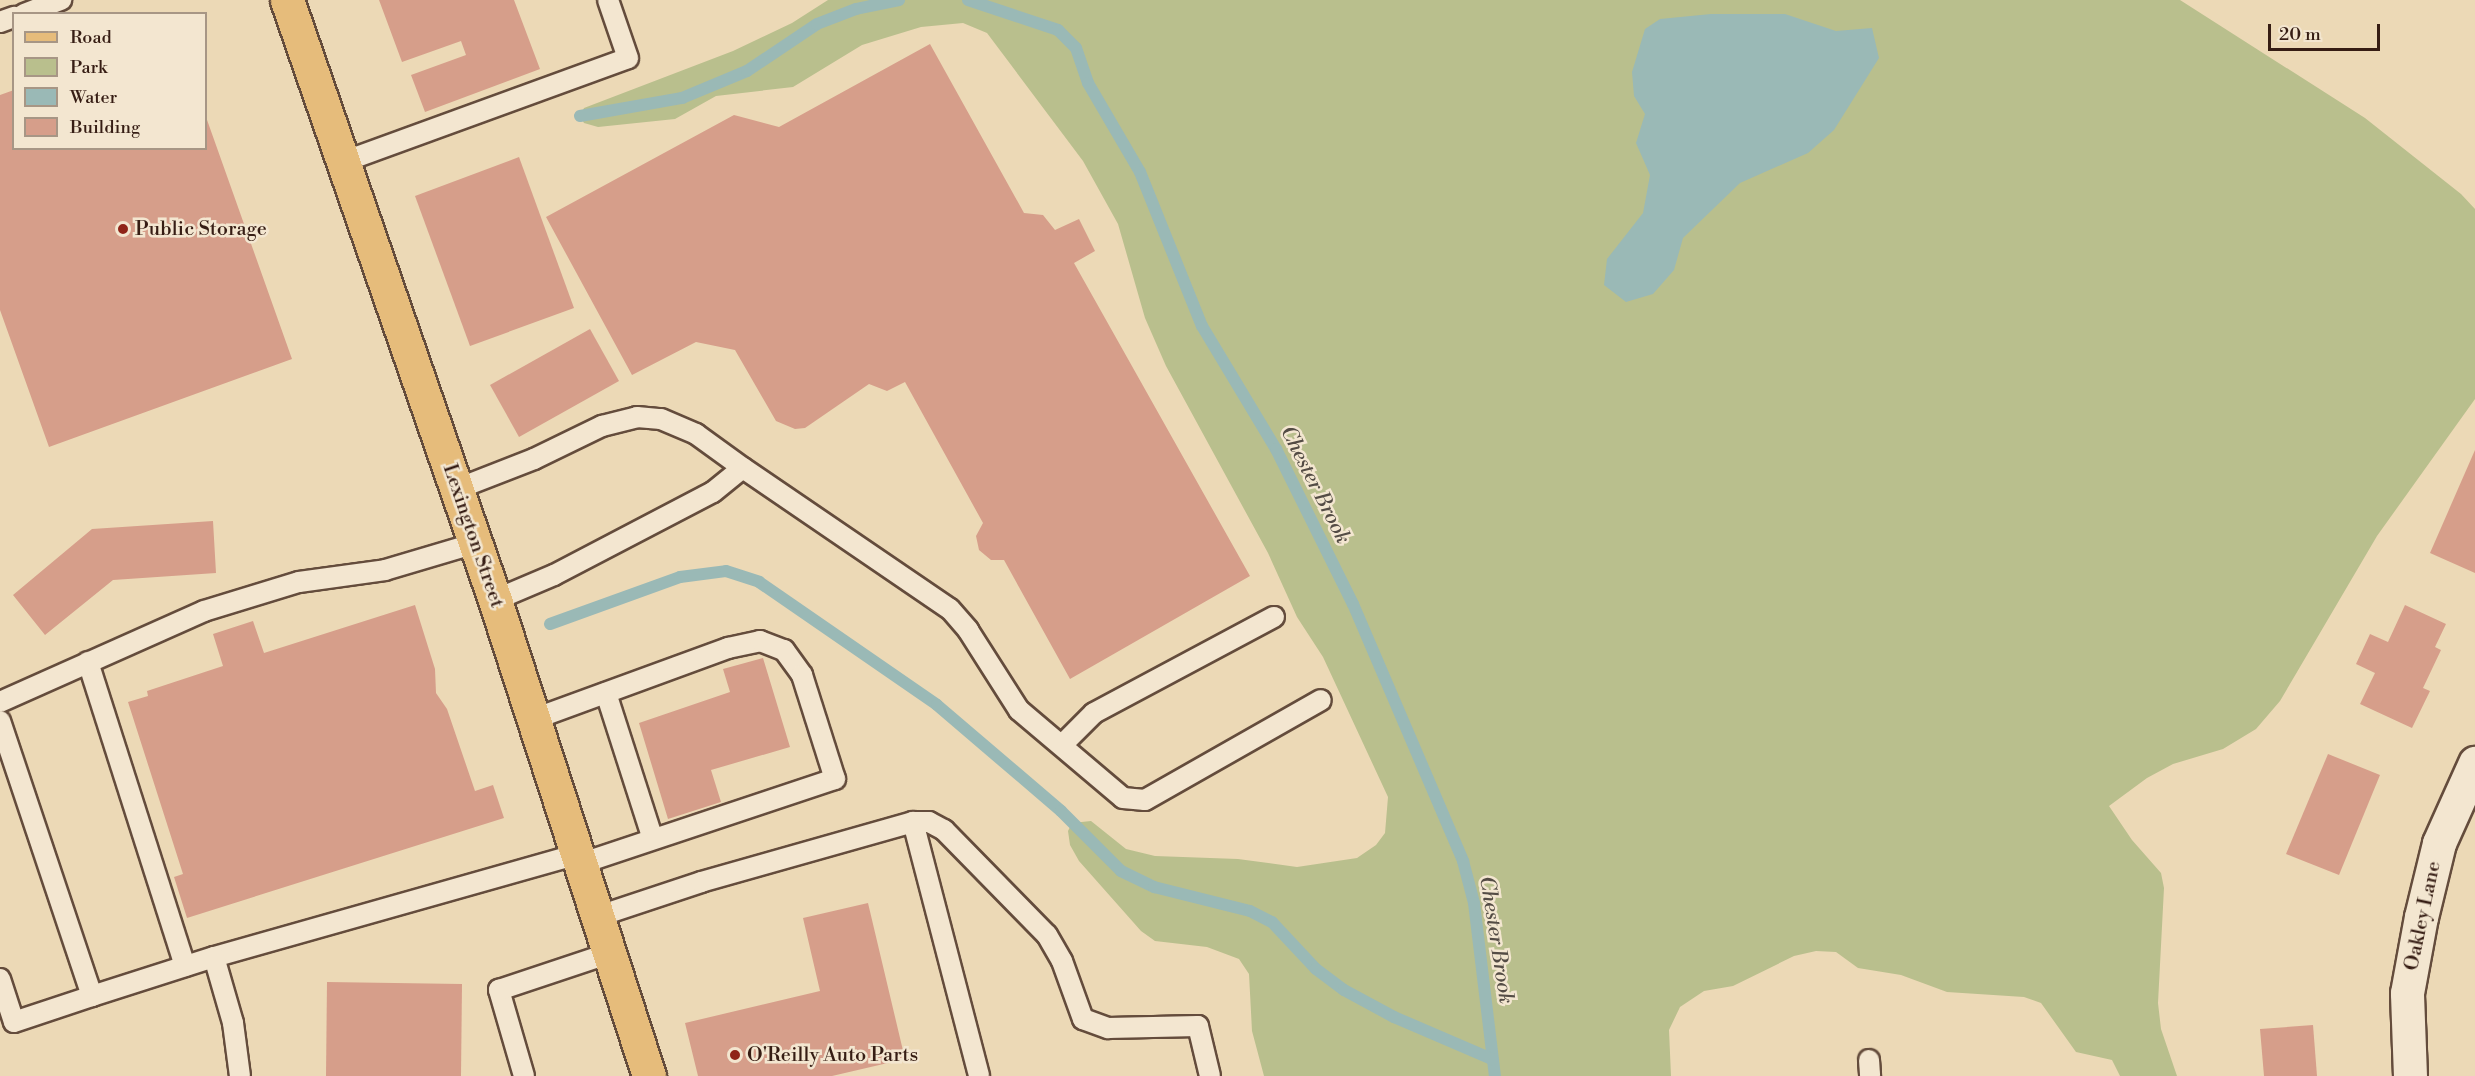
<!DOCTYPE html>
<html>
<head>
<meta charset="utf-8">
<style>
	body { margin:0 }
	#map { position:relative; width:2475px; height:1076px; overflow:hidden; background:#ecd9b6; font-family:"Libre Bodoni",serif }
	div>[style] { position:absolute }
	.green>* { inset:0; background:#b9bf8d }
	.water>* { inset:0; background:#9ab9b6 }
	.stream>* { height:12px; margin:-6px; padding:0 6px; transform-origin:6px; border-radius:6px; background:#9ab9b6 }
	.building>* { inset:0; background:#d69e8a }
	.roads { filter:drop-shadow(2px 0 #644c3c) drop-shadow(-2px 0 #644c3c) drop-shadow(0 2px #644c3c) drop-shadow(0 -2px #644c3c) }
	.lane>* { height:20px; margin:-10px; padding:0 10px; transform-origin:10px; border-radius:10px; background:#f3e6d0 }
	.street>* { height:33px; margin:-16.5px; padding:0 16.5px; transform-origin:16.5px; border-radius:16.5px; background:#f3e6d0 }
	.primary>* { height:33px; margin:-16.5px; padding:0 16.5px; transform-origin:16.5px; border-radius:16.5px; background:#e6bc7b }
	.dots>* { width:16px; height:16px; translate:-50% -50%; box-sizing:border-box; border:3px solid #f3e6d0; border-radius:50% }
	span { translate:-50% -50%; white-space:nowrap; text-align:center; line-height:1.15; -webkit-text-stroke:5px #f3e6d0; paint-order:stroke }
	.poi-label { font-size:20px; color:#361d14 }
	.left { translate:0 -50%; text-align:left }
	.street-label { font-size:20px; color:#361d14 }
	.water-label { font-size:21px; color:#544c45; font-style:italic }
	.legend { position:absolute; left:12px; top:12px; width:195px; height:138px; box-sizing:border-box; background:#f3e6d0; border:2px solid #a79685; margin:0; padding:8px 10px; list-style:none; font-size:18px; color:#361d14 }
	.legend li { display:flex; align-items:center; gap:12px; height:30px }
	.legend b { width:30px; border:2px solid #a79685 }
	.scale { position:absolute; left:2268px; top:24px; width:112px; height:27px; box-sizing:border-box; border:3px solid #361d14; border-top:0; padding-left:8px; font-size:18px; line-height:21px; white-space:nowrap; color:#361d14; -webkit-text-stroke:4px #f3e6d0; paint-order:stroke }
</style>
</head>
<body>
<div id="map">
	<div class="green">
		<i style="clip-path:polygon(828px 0,2180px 0,2365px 118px,2461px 194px,2475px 209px,2475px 399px,2377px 536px,2280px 701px,2256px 729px,2223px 749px,2173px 764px,2147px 778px,2109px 806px,2132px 840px,2161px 873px,2164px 888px,2158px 1003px,2161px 1029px,2177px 1076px,2120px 1076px,2112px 1060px,2076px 1052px,2041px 1003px,2024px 997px,1947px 992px,1901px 975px,1858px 968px,1836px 952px,1816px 951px,1794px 956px,1733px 986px,1704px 991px,1680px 1007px,1669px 1030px,1671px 1076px,1264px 1076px,1252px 1031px,1249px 974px,1239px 959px,1207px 947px,1155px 941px,1141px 931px,1079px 861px,1070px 845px,1068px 831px,1072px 823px,1091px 821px,1126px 849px,1155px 856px,1238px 859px,1297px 867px,1357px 858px,1376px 845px,1385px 833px,1388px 797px,1323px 657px,1297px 617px,1268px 553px,1166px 366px,1145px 318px,1118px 224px,1083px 161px,987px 33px,963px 23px,921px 27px,862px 45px,793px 87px,716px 96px,675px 119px,598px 127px,584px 123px,580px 116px,584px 108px,733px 51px,792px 23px)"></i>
	</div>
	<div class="water">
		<i style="clip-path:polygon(1711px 14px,1785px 14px,1836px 31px,1872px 28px,1879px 58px,1834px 130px,1808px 153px,1740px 183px,1683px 238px,1674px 270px,1653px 294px,1626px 302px,1604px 285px,1607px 259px,1643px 213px,1650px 175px,1636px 143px,1645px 114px,1634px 96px,1632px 72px,1645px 29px,1660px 19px)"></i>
	</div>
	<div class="stream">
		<i style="left:968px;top:0;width:95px;rotate:18.4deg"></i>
		<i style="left:1058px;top:30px;width:25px;rotate:45deg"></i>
		<i style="left:1076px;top:48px;width:37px;rotate:71deg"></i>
		<i style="left:1088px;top:83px;width:103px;rotate:59.7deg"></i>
		<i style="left:1140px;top:172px;width:166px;rotate:68.1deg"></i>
		<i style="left:1202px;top:326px;width:144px;rotate:59deg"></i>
		<i style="left:1276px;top:449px;width:173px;rotate:63.6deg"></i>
		<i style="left:1353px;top:604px;width:280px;rotate:66.8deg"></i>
		<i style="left:1463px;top:861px;width:43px;rotate:75.3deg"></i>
		<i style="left:1474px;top:903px;width:174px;rotate:83.1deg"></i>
		<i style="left:580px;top:116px;width:104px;rotate:-10deg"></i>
		<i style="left:682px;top:98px;width:70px;rotate:-22.6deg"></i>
		<i style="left:747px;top:71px;width:84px;rotate:-33.9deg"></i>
		<i style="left:817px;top:24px;width:42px;rotate:-21deg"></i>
		<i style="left:856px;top:9px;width:44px;rotate:-11.8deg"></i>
		<i style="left:550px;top:624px;width:138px;rotate:-19.9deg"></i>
		<i style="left:680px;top:577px;width:46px;rotate:-7.4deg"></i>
		<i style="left:726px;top:571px;width:35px;rotate:18deg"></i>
		<i style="left:759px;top:582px;width:216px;rotate:34.6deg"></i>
		<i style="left:937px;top:705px;width:163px;rotate:40.5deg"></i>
		<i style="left:1061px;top:811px;width:85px;rotate:45deg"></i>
		<i style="left:1121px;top:871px;width:37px;rotate:26deg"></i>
		<i style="left:1154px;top:887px;width:99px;rotate:14deg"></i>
		<i style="left:1250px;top:911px;width:25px;rotate:27deg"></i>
		<i style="left:1272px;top:922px;width:64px;rotate:46.9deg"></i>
		<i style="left:1316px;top:969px;width:35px;rotate:37deg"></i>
		<i style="left:1344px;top:990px;width:57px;rotate:28.4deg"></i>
		<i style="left:1394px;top:1017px;width:107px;rotate:23.2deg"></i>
	</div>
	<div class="building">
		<i style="clip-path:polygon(379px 0,514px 0,540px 69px,425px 112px,411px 75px,466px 55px,461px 41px,402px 62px)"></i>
		<i style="clip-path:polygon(930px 44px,1024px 213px,1043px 215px,1055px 230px,1079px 219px,1095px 251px,1074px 263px,1250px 576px,1070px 679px,1004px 560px,991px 560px,979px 550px,976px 536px,983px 523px,905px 382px,887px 391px,869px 384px,805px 428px,795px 429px,776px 421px,735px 350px,696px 342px,632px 375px,546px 217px,734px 115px,779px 127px)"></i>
		<i style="clip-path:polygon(14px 90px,14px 148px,206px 148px,206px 117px,292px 359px,49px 447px,0 310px,0 95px)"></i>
		<i style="clip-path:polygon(519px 157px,574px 308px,470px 346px,415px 196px)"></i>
		<i style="clip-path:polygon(590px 329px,619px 381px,519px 437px,490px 385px)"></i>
		<i style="clip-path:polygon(2475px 450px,2475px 573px,2430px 553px)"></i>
		<i style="clip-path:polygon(213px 521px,216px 573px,113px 580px,45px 635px,13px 595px,92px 529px)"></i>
		<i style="clip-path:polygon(415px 605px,435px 669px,436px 693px,447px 709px,475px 791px,493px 785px,504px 818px,187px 918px,174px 877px,183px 874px,128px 702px,148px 696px,147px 691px,223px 666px,213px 634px,253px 621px,264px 653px)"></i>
		<i style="clip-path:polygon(2405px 605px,2446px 624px,2435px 647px,2441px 650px,2423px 688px,2430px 691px,2412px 728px,2360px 704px,2375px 673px,2356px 664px,2370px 634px,2388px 642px)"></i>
		<i style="clip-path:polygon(763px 658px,790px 747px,711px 770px,721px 802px,668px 819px,639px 723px,730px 692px,723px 669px)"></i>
		<i style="clip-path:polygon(2328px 754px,2380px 775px,2339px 875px,2286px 854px)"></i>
		<i style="clip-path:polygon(868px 903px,905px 1059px,832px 1076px,698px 1076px,685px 1023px,820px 991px,803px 918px)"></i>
		<i style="clip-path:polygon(327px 982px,462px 984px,461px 1076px,326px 1076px)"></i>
		<i style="clip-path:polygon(2313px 1025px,2317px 1076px,2264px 1076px,2260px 1029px)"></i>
	</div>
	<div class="roads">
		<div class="lane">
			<i style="left:24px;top:14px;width:40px;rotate:-21deg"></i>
			<i style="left:0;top:22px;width:15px;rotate:-20deg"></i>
			<i style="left:343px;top:162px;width:303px;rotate:-20deg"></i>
			<i style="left:628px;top:58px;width:61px;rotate:-109deg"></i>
			<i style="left:457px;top:489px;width:83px;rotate:-21.3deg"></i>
			<i style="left:534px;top:459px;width:76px;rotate:-25.9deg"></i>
			<i style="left:602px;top:426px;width:36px;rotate:-14deg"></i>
			<i style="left:637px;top:417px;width:24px;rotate:5deg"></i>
			<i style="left:661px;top:419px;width:38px;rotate:23deg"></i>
			<i style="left:696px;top:434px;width:58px;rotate:35.9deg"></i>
			<i style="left:495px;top:600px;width:64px;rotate:-23deg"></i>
			<i style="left:554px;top:575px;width:179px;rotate:-27.6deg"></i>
			<i style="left:713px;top:492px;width:38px;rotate:-39deg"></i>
			<i style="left:743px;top:468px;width:250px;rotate:34.3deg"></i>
			<i style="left:950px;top:609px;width:28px;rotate:49deg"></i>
			<i style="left:968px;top:630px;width:95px;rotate:57.5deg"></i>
			<i style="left:1019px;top:710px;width:136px;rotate:40.2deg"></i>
			<i style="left:1123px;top:798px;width:22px;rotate:5deg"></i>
			<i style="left:1145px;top:800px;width:202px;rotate:-29.6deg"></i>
			<i style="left:88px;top:662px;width:319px;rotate:72.3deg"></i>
			<i style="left:606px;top:693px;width:153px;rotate:72.2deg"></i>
			<i style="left:0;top:702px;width:223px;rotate:-24deg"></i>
			<i style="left:204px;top:611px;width:99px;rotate:-17deg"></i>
			<i style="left:299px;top:582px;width:87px;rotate:-7.9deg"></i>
			<i style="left:385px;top:570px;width:95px;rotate:-16.5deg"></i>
			<i style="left:534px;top:719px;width:207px;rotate:-20.1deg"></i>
			<i style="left:728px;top:648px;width:33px;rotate:-12deg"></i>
			<i style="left:760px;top:641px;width:26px;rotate:21deg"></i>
			<i style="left:784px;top:650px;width:31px;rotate:54deg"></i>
			<i style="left:802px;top:675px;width:109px;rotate:72.4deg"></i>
			<i style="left:835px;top:779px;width:267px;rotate:161.6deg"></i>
			<i style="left:0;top:721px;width:290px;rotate:71.5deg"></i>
			<i style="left:92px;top:996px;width:128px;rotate:-17.7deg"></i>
			<i style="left:214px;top:957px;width:379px;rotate:-15.8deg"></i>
			<i style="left:1062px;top:745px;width:45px;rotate:-45deg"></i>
			<i style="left:1094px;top:713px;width:204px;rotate:-28.1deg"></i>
			<i style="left:913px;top:822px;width:262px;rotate:75.4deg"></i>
			<i style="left:599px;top:916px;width:108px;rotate:-18.4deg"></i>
			<i style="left:701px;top:882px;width:220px;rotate:-15.8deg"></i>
			<i style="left:913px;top:822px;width:16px"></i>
			<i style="left:929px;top:822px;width:17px;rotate:28deg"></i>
			<i style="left:944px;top:830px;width:147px;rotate:45.6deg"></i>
			<i style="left:1047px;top:935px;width:30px;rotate:60deg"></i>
			<i style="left:1062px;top:961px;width:62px;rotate:70.1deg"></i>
			<i style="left:1083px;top:1019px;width:27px;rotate:20deg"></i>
			<i style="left:1108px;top:1028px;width:90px;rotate:-1.3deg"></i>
			<i style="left:1198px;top:1026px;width:51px;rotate:76.5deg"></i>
			<i style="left:214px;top:957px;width:69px;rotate:73.9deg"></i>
			<i style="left:233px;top:1023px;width:53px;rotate:82.5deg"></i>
			<i style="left:0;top:979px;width:45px;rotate:72deg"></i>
			<i style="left:14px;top:1022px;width:82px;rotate:-18.4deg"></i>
			<i style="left:1869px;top:1060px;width:16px;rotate:86deg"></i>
			<i style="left:524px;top:1076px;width:90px;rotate:-106.2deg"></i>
			<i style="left:499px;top:990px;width:117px;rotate:-18.4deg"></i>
		</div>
		<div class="street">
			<i style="left:2410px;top:1076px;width:83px;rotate:-92.1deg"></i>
			<i style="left:2407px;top:993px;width:77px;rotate:-79.6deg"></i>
			<i style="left:2421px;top:917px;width:76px;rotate:-76.3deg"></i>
			<i style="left:2439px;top:843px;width:88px;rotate:-65.8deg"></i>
		</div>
		<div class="primary">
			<i style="left:287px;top:0;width:635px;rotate:70.88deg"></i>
			<i style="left:495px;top:600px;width:500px;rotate:72.07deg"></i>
		</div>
	</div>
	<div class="dots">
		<i style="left:123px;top:229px;background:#8f2418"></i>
		<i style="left:735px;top:1055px;background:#8f2418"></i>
	</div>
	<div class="poi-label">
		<span class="left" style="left:135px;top:229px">Public Storage</span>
		<span class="left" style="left:747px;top:1055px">O'Reilly Auto Parts</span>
	</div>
	<div class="street-label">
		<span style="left:473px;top:536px;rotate:71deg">Lexington Street</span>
		<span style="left:2423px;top:916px;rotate:-78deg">Oakley Lane</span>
	</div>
	<div class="water-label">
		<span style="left:1315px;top:485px;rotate:63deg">Chester Brook</span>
		<span style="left:1496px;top:940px;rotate:81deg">Chester Brook</span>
	</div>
	<ul class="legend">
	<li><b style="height:8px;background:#e6bc7b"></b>Road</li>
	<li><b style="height:16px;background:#b9bf8d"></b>Park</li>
	<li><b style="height:16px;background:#9ab9b6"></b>Water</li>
	<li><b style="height:16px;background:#d69e8a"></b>Building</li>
	</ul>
	<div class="scale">20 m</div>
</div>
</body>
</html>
